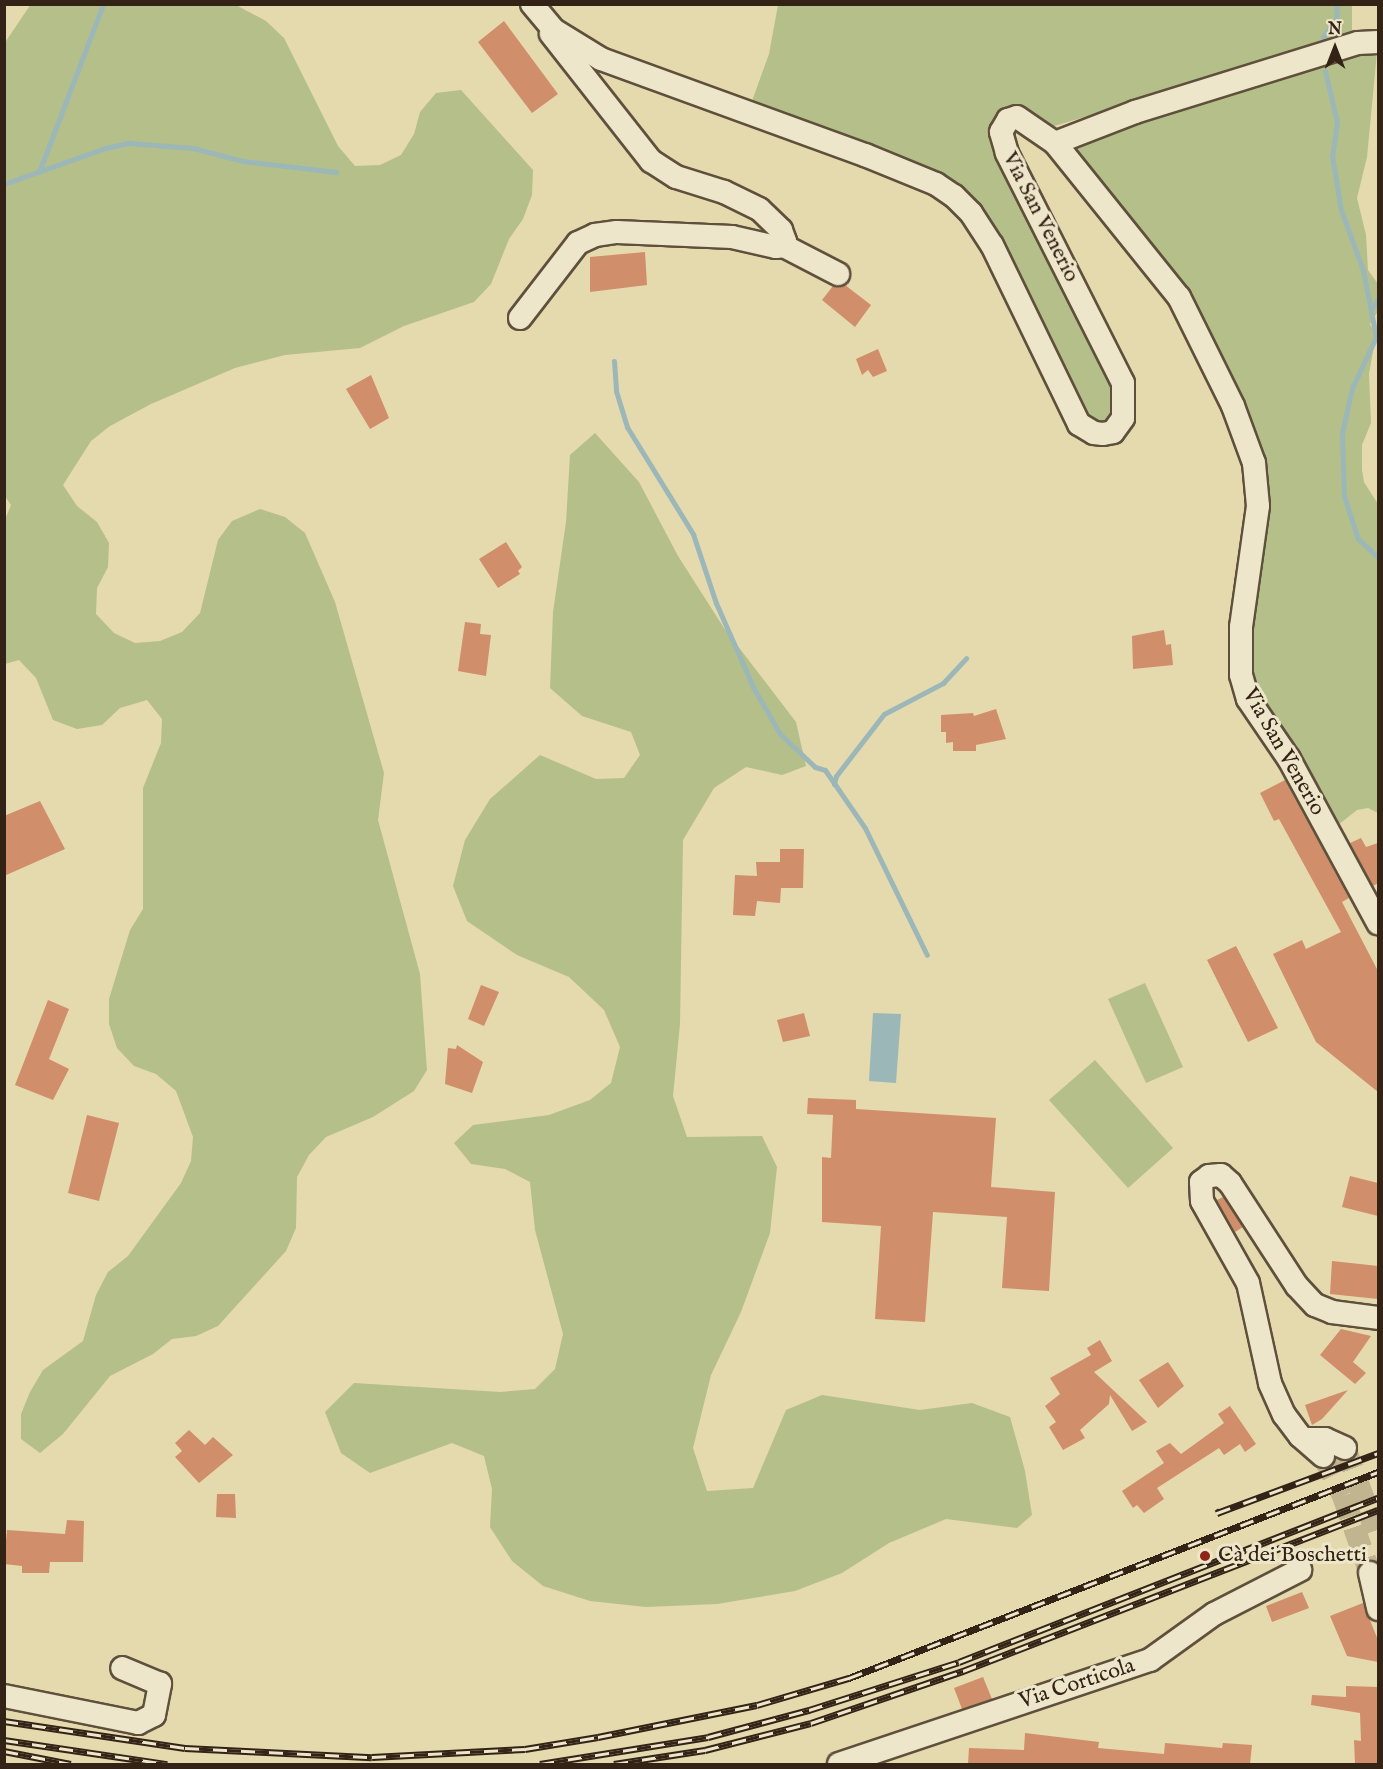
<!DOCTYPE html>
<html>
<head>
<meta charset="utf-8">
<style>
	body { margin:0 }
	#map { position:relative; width:1383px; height:1769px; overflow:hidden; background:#e5d9ae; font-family:"IM FELL English",serif }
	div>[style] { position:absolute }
	.green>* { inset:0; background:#b5bf8a }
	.water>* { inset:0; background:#9cb7b7 }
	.stream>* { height:5px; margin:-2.5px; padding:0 2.5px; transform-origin:2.5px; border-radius:2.5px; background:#9cb7b7 }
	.building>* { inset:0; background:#d08e6a }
	.minor-tunnel>* { height:22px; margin-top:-11px; transform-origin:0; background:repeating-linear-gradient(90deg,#c1b590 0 22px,transparent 0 33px) }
	.roads { filter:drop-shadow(2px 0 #5f503c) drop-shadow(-2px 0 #5f503c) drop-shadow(0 2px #5f503c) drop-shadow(0 -2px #5f503c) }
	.minor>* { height:22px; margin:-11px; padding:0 11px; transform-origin:11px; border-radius:11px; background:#eee6ca }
	.rail>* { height:7px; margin-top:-3.5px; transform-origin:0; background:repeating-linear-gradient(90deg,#eee6ca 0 14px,#322316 0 28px); box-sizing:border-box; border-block:2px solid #322316 }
	.dots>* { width:16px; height:16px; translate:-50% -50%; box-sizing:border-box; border:3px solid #eee6ca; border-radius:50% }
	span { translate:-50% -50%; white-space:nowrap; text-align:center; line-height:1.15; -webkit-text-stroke:6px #eee6ca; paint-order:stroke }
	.street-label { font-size:22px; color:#322316 }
	.poi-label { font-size:22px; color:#322316 }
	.left { translate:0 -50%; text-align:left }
	.frame { position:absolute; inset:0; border:6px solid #322316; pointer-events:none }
	.north { position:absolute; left:1305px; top:18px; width:60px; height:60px; -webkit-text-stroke:4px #eee6ca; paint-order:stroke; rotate:0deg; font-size:16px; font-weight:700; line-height:24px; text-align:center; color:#322316 }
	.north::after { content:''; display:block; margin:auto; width:21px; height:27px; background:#322316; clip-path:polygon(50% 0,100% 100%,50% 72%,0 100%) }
</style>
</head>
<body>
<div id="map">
	<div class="green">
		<i style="clip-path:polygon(31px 4px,236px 5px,266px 21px,284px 38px,338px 146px,355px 166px,380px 165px,401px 155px,414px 134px,420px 112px,436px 93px,461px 90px,533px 170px,532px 195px,523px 219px,509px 239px,491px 284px,474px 302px,404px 326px,360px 348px,285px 355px,235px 368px,151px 404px,110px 426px,91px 441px,63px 485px,77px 506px,97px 522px,109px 543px,108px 567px,97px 588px,96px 614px,114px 633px,135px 643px,160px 641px,182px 632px,200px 613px,218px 540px,232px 521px,260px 509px,285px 517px,305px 533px,335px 602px,384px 773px,378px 820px,420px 974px,427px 1070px,414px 1091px,373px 1117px,326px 1137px,309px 1155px,297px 1177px,296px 1228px,286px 1251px,218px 1326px,196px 1336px,172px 1339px,153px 1354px,110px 1376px,63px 1434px,40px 1453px,21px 1439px,21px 1414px,30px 1392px,43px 1370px,83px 1341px,96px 1295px,108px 1272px,128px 1256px,181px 1183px,191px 1161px,193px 1137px,176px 1091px,156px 1074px,134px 1066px,117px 1048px,109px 1024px,109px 999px,130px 930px,143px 909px,143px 788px,161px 743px,162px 719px,147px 700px,120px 708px,102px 725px,77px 729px,53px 720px,36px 678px,19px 660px,5px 664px,4px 522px,11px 505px,4px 495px,4px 44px)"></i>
		<i style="clip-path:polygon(1352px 4px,1352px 37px,1051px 127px,1029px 110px,1017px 107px,996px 119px,1114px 386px,1111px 419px,1103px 424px,1086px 417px,1000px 240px,869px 146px,752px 101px,769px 54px,778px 5px)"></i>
		<i style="clip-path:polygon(1377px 52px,1367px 157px,1357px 198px,1366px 235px,1368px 270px,1378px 284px,1378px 311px,1370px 324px,1376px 335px,1369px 374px,1371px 423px,1362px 445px,1362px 470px,1364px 482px,1378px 504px,1378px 813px,1368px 808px,1357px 810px,1338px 825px,1257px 694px,1250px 673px,1251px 629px,1268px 506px,1187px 292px,1071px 148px,1138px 121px,1360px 53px)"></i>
		<i style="clip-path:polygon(595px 433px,639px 482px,678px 556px,724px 628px,796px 722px,806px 766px,782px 775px,746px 767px,714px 788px,683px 840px,680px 1024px,673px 1096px,687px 1137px,762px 1136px,777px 1167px,770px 1233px,741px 1312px,711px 1375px,693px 1448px,707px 1491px,753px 1488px,786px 1410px,822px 1395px,920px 1410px,972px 1403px,1010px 1417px,1025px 1471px,1032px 1515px,1017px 1528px,946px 1519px,889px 1543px,842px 1573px,795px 1591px,717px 1604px,646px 1607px,590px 1601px,543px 1586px,512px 1561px,490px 1527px,492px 1489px,484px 1456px,452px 1443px,370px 1473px,341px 1453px,325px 1412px,354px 1383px,500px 1392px,535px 1389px,555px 1369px,563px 1334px,535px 1230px,530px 1182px,505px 1169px,471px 1164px,454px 1143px,473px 1125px,549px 1115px,590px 1100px,611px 1083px,620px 1047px,604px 1010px,569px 977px,517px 955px,467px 921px,453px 886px,465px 840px,490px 799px,540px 755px,596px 779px,624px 778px,640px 755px,631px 732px,582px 716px,550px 688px,553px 612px,566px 522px,570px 455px)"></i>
		<i style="clip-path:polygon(1145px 983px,1183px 1067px,1146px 1083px,1108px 999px)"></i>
		<i style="clip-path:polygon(1095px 1060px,1173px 1148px,1128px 1188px,1049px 1100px)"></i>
	</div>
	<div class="water">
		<i style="clip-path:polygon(873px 1013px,901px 1014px,896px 1083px,869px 1081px)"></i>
	</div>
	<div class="stream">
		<i style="left:1323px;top:37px;width:22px;rotate:-54deg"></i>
		<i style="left:1336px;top:19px;width:15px;rotate:-86deg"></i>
		<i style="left:1325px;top:71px;width:52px;rotate:76.8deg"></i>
		<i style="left:1337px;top:122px;width:34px;rotate:98deg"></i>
		<i style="left:1332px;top:156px;width:55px;rotate:80.5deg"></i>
		<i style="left:1341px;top:210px;width:64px;rotate:69.9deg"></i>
		<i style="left:1363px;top:270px;width:68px;rotate:79deg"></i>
		<i style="left:1376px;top:337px;width:56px;rotate:115.2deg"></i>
		<i style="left:1352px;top:388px;width:46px;rotate:102.5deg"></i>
		<i style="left:1342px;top:433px;width:63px;rotate:88.2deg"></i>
		<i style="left:1344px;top:496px;width:45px;rotate:72deg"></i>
		<i style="left:1358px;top:539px;width:27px;rotate:42deg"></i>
		<i style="left:39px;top:172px;width:177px;rotate:-69.1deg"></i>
		<i style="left:4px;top:184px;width:107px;rotate:-19.6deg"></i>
		<i style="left:105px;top:148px;width:25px;rotate:-12deg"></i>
		<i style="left:129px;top:143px;width:64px;rotate:4.5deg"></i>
		<i style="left:193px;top:148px;width:52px;rotate:14.6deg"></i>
		<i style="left:243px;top:161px;width:94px;rotate:6.7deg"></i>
		<i style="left:1372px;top:308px;width:11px;rotate:-56deg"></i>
		<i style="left:614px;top:361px;width:30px;rotate:86deg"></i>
		<i style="left:616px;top:391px;width:38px;rotate:73deg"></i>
		<i style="left:627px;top:427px;width:126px;rotate:58.3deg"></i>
		<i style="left:693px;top:534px;width:73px;rotate:71.6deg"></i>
		<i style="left:716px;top:603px;width:92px;rotate:66.2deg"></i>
		<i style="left:753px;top:687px;width:54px;rotate:60.1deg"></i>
		<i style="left:780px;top:734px;width:48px;rotate:43.3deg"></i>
		<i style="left:815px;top:767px;width:10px;rotate:17deg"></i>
		<i style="left:825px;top:770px;width:70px;rotate:55.4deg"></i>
		<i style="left:865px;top:828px;width:141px;rotate:64deg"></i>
		<i style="left:834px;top:784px;width:8px;rotate:-76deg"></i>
		<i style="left:836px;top:776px;width:78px;rotate:-52.3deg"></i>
		<i style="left:884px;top:714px;width:67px;rotate:-27.7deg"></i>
		<i style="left:943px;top:683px;width:34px;rotate:-47deg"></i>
	</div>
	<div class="building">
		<i style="clip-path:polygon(504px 21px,558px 94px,532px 113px,478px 42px)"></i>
		<i style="clip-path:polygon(645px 252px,647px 285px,590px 292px,590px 257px)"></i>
		<i style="clip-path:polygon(845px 285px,871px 305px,855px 327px,822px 300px,833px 286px)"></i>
		<i style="clip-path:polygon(878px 349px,887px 371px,873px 377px,868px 370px,862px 375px,856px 359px)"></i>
		<i style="clip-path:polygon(371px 375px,389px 418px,370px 429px,346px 389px)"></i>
		<i style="clip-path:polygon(506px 542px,522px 567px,518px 571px,520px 574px,498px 588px,479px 559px)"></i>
		<i style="clip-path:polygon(465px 622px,481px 624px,480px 634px,491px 635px,486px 676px,458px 671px)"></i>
		<i style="clip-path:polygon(1164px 630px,1166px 645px,1171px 644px,1173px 665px,1133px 669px,1132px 636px)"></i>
		<i style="clip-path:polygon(996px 709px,1006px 739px,976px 745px,976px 751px,953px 751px,953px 742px,946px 743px,946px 732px,941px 732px,941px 715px,973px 713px,974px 716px)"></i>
		<i style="clip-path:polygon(1285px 780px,1349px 898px,1342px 902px,1378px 971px,1378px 1092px,1316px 1042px,1273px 954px,1302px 940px,1306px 949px,1341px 932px,1279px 819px,1274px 821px,1260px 793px)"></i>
		<i style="clip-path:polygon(40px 801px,65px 849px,4px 876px,4px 816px)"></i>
		<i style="clip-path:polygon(1361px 838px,1366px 847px,1378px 843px,1378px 883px,1373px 886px,1350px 843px)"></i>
		<i style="clip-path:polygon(780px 849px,804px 849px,803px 888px,781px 888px,780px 903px,757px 901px,755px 916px,733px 915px,735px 875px,757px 876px,756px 862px,780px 862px)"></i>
		<i style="clip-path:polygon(1236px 946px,1278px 1028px,1248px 1042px,1207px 960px)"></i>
		<i style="clip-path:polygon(481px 985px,499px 992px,484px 1026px,468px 1019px)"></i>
		<i style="clip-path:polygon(48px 1000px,69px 1009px,49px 1059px,69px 1069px,53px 1100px,15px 1085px)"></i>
		<i style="clip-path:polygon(804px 1013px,810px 1036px,783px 1042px,777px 1020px)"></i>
		<i style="clip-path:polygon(457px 1045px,483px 1062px,472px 1093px,445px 1084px,448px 1048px,456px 1049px)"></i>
		<i style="clip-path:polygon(808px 1098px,856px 1100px,856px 1109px,996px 1118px,991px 1187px,1055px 1192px,1049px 1291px,1002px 1288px,1007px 1217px,933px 1212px,925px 1322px,875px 1319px,881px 1226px,822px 1222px,822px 1157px,831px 1158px,833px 1115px,807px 1114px)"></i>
		<i style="clip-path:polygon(87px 1115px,119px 1123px,99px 1201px,68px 1193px)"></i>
		<i style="clip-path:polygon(1350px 1176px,1378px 1183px,1378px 1216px,1342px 1207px)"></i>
		<i style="clip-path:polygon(1223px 1197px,1243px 1227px,1235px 1232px,1217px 1200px)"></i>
		<i style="clip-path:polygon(1332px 1261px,1378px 1266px,1378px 1299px,1330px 1294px)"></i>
		<i style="clip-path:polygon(1341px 1329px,1371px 1336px,1353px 1362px,1366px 1373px,1355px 1384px,1320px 1355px)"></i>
		<i style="clip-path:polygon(1100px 1340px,1112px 1361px,1094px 1372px,1147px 1422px,1132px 1431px,1110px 1395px,1109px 1404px,1080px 1430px,1085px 1438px,1063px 1450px,1049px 1427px,1056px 1422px,1045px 1406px,1060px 1394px,1050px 1378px,1091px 1355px,1087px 1348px)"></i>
		<i style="clip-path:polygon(1168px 1362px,1184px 1386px,1158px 1408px,1139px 1380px)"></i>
		<i style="clip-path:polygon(1348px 1390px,1322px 1419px,1312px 1425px,1305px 1405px)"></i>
		<i style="clip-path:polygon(1230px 1406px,1256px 1444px,1245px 1452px,1240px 1444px,1224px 1455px,1219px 1448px,1157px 1488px,1164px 1499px,1144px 1513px,1137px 1505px,1133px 1508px,1122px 1491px,1164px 1463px,1156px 1451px,1170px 1443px,1181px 1454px,1224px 1423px,1218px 1414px)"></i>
		<i style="clip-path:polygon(189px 1430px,205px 1445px,213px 1437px,233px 1455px,199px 1483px,175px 1457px,182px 1451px,175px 1443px)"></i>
		<i style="clip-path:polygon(217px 1494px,235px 1494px,236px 1518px,216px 1517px)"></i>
		<i style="clip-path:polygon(67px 1520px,84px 1521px,83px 1562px,50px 1562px,49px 1573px,22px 1573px,22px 1566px,4px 1564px,7px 1530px,65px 1534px)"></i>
		<i style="clip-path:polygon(1302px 1592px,1309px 1608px,1272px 1622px,1266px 1606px)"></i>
		<i style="clip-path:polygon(1363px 1603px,1378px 1640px,1378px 1662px,1347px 1656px,1330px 1616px)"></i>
		<i style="clip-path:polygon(983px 1677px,992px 1699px,962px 1709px,954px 1688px)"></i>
		<i style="clip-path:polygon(1346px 1686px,1378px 1687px,1378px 1764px,1355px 1764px,1354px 1740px,1361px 1741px,1360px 1713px,1311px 1705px,1312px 1695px,1346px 1697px)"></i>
		<i style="clip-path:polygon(1025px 1733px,1099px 1742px,1098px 1748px,1164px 1754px,1165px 1743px,1222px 1748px,1223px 1743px,1252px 1745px,1250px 1764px,968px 1764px,969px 1748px,1024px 1750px)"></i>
	</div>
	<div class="minor-tunnel">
		<i style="left:1345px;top:1448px;width:95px;rotate:69.7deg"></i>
		<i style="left:1323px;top:1456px;width:45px;rotate:63.4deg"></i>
		<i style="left:1343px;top:1496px;width:82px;rotate:70.7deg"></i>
	</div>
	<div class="roads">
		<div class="minor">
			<i style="left:532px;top:4px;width:34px;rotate:50deg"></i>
			<i style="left:554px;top:30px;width:55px;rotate:31.7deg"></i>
			<i style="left:601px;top:59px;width:281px;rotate:20deg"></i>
			<i style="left:865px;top:155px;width:77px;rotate:22.2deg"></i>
			<i style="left:936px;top:184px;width:22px;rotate:34deg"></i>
			<i style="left:954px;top:196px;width:24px;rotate:45deg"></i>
			<i style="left:971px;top:213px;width:38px;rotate:57deg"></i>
			<i style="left:992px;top:245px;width:199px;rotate:64.1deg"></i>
			<i style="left:1079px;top:424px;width:17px;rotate:31deg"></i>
			<i style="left:1094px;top:433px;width:9px;rotate:6deg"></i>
			<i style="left:1103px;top:434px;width:10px;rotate:-11deg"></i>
			<i style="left:1113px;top:432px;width:17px;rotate:-54deg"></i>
			<i style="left:1123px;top:418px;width:35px;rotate:-90deg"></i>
			<i style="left:1123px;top:383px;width:258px;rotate:-116.8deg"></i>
			<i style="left:1007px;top:153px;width:22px;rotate:-106deg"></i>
			<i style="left:1001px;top:132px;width:14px;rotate:-60deg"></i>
			<i style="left:1008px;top:120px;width:9px;rotate:-18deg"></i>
			<i style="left:1017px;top:117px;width:46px;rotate:34.4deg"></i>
			<i style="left:1055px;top:143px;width:198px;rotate:51.2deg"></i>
			<i style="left:1179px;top:297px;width:122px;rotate:63.6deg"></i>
			<i style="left:1233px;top:406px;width:61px;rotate:69.8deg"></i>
			<i style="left:1254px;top:463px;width:43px;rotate:84.7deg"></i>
			<i style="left:1258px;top:506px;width:122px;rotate:98deg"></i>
			<i style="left:1241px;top:627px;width:48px;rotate:90deg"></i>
			<i style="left:1241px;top:675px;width:25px;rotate:74deg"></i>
			<i style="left:1248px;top:699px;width:73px;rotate:55.7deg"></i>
			<i style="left:1289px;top:759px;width:187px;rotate:61.5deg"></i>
			<i style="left:1055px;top:143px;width:86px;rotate:-21.2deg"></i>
			<i style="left:1135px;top:112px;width:233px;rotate:-17.2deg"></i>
			<i style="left:1358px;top:43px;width:20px;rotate:-3deg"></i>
			<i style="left:784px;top:246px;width:61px;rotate:27.4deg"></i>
			<i style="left:520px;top:318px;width:95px;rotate:-52.3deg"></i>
			<i style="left:578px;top:243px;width:19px;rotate:-25deg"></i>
			<i style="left:595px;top:235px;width:22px;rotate:-8deg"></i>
			<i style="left:617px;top:232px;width:115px;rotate:2.5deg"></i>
			<i style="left:732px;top:237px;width:45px;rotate:12.8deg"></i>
			<i style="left:776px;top:247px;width:8px;rotate:-7deg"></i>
			<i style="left:784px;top:246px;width:5px;rotate:-79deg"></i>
			<i style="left:785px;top:241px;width:12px;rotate:-110deg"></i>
			<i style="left:781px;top:230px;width:30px;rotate:-136deg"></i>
			<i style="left:759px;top:209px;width:39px;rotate:-154deg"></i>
			<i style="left:724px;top:192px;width:50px;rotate:-162.6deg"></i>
			<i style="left:676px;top:177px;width:30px;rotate:-147deg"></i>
			<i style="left:651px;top:161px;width:162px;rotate:-128.2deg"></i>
			<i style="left:1304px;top:1439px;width:21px"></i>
			<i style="left:1325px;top:1439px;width:22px;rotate:24deg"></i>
			<i style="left:1323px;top:1456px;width:30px;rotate:-139deg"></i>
			<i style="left:1300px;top:1436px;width:26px;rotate:-127deg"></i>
			<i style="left:1284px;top:1415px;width:35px;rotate:-114deg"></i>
			<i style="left:1270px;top:1383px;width:102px;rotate:-102.4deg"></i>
			<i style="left:1248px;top:1283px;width:94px;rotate:-119.3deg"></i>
			<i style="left:1202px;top:1201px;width:19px;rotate:-93deg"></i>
			<i style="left:1201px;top:1182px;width:10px;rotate:-37deg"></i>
			<i style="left:1209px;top:1176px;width:12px;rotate:-5deg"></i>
			<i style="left:1221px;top:1175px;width:12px;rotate:42deg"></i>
			<i style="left:1230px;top:1183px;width:123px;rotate:57deg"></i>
			<i style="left:1297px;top:1286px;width:26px;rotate:47deg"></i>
			<i style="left:1315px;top:1305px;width:18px;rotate:22deg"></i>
			<i style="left:1332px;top:1312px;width:46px;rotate:7.4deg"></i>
			<i style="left:1370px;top:1573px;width:37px;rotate:77deg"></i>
			<i style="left:4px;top:1696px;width:137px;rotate:11.4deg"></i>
			<i style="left:138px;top:1723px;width:18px;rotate:-27deg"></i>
			<i style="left:154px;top:1715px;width:32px;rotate:-79deg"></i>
			<i style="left:160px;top:1684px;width:41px;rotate:-157.2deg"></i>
			<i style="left:839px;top:1764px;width:328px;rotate:-18.5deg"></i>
			<i style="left:1150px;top:1660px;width:79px;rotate:-35.7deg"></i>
			<i style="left:1214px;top:1614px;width:97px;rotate:-27.1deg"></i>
		</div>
	</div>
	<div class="rail">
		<i style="left:1220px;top:1511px;width:4px;rotate:146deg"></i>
		<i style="left:1217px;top:1513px;width:172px;rotate:-20.4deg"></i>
		<i style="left:4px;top:1721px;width:183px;rotate:8.5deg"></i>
		<i style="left:185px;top:1748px;width:187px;rotate:2.8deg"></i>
		<i style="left:372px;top:1757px;width:153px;rotate:-3deg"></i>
		<i style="left:525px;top:1749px;width:74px;rotate:-9.3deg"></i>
		<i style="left:598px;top:1737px;width:162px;rotate:-11.4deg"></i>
		<i style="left:757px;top:1705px;width:96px;rotate:-16.4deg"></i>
		<i style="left:849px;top:1678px;width:568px;rotate:-21.28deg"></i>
		<i style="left:4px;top:1740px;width:165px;rotate:8.4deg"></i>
		<i style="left:4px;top:1751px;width:68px;rotate:11deg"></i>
		<i style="left:540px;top:1764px;width:170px;rotate:-9.1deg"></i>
		<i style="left:708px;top:1737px;width:105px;rotate:-15deg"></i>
		<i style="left:809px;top:1710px;width:157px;rotate:-17.7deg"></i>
		<i style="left:959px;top:1662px;width:450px;rotate:-21.4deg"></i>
		<i style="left:614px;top:1764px;width:92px;rotate:-8.7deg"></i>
		<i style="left:705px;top:1750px;width:109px;rotate:-14.3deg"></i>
		<i style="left:811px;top:1723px;width:161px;rotate:-18.9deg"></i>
		<i style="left:963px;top:1671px;width:445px;rotate:-21.2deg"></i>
	</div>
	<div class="dots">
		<i style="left:1205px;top:1556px;background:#8f2418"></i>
	</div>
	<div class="street-label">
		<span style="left:1040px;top:217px;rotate:63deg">Via San Venerio</span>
		<span style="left:1283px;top:752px;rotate:60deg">Via San Venerio</span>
		<span style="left:1077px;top:1684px;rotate:-18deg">Via Corticola</span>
	</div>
	<div class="poi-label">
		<span class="left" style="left:1218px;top:1556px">Cà dei Boschetti</span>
	</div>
	<div class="frame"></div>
	<div class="north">N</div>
</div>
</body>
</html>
